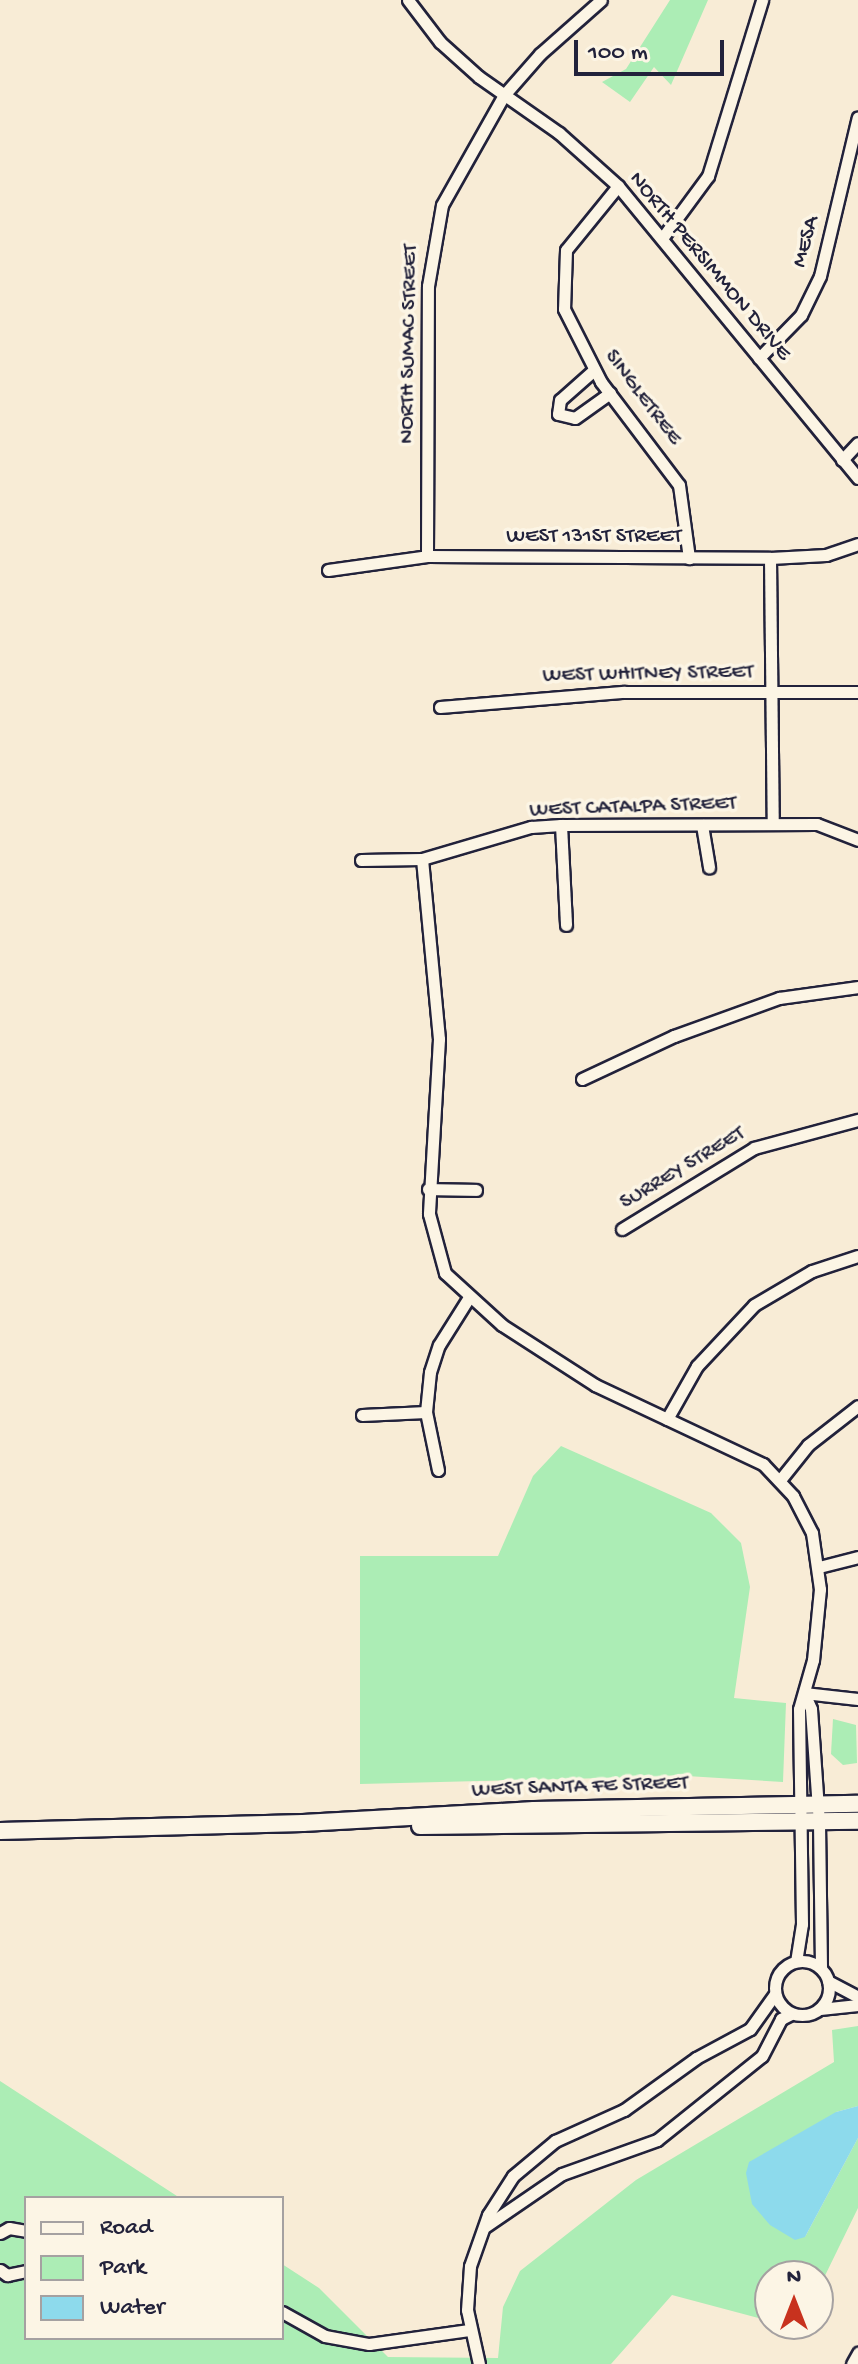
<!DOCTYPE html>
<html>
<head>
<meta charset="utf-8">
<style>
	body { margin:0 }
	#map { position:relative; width:858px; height:2364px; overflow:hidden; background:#f8ecd6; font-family:"Gochi Hand",sans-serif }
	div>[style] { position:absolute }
	.green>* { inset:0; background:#acedb5 }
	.water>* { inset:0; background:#8ddaec }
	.roads { filter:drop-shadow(2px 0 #22223b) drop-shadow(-2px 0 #22223b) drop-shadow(0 2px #22223b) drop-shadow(0 -2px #22223b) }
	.street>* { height:11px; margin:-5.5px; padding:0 5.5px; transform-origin:5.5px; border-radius:5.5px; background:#fcf5e5 }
	.street>.ring { margin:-5.5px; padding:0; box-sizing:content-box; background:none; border:11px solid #fcf5e5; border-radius:50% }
	.secondary>* { height:16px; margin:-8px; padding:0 8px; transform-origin:8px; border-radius:8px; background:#fcf5e5 }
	span { translate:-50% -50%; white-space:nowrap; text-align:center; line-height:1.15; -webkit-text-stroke:7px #fcf5e5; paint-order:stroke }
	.street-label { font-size:22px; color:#22223b }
	.legend { position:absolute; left:24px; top:2196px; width:260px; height:144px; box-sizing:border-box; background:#fcf5e5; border:2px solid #a5a1a1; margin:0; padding:10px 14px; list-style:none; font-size:24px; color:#22223b }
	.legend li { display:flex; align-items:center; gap:16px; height:40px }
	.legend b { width:40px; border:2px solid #a5a1a1 }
	.north { position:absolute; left:754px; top:2260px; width:80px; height:80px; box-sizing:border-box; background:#fcf5e5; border:2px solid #a5a1a1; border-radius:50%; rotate:0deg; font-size:22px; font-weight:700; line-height:32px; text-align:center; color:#22223b }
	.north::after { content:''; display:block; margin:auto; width:28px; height:36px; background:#c8321e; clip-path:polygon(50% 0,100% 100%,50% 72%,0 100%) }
	.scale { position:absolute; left:574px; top:40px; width:150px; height:36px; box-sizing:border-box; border:4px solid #22223b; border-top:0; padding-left:10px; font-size:24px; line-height:28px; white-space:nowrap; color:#22223b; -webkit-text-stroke:6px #fcf5e5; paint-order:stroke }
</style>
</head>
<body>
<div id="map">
	<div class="green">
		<i style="clip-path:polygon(670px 0,708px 0,671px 85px,654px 67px,630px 102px,602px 82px,626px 69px)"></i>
		<i style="clip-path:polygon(561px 1446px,711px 1513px,741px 1543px,750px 1587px,734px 1698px,786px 1703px,783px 1782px,687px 1776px,360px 1784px,360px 1556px,498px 1556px,533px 1476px)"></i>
		<i style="clip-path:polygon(833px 1719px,856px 1725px,857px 1763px,843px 1765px,831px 1754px)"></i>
		<i style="clip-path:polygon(858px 2026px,858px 2106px,836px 2112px,805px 2237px,858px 2138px,858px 2208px,818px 2290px,818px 2276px,770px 2276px,770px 2321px,672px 2295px,611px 2364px,0 2364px,0 2081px,180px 2198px,26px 2198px,26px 2338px,282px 2338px,282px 2264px,319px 2288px,388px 2357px,498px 2358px,503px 2307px,520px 2271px,636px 2180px,834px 2062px,832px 2030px)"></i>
	</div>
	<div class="water">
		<i style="clip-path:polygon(858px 2106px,858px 2138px,805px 2237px,795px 2240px,770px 2225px,752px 2204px,746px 2173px,749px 2162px,836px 2112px)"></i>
	</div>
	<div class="roads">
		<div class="street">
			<i style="left:408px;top:0;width:53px;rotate:52.7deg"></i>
			<i style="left:440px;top:42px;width:52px;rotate:41.9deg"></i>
			<i style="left:479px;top:77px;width:98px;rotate:35deg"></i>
			<i style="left:559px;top:133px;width:79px;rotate:41.9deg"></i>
			<i style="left:618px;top:186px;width:378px;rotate:50.6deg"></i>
			<i style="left:618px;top:186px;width:82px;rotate:129.1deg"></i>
			<i style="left:566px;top:250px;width:59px;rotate:91.9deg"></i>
			<i style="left:564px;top:309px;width:82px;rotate:63.1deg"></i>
			<i style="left:601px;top:382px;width:129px;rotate:52.9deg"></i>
			<i style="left:679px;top:485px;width:74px;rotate:82.2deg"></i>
			<i style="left:663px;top:237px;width:76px;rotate:-53.6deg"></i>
			<i style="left:708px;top:176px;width:184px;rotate:-72.9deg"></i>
			<i style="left:759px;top:358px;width:60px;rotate:-45.7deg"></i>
			<i style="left:801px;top:315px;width:43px;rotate:-64deg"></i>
			<i style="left:820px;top:276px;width:163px;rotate:-76.6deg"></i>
			<i style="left:594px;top:370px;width:45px;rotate:138.6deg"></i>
			<i style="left:560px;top:400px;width:14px;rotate:98deg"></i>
			<i style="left:558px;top:414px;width:17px;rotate:13deg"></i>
			<i style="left:575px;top:418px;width:43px;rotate:-35.5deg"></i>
			<i style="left:842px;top:460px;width:23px;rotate:-47deg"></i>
			<i style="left:427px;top:556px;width:270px;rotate:-89.8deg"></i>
			<i style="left:428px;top:286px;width:82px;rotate:-80.2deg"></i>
			<i style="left:442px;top:205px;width:126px;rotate:-60.6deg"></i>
			<i style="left:504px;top:95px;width:55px;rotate:-48.7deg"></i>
			<i style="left:540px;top:54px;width:81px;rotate:-41.5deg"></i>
			<i style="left:770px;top:558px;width:266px;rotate:89.4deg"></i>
			<i style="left:328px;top:570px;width:100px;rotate:-8deg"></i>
			<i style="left:427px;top:556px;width:343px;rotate:0.3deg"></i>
			<i style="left:770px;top:558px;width:56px;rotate:-3.1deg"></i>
			<i style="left:826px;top:555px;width:34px;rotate:-19deg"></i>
			<i style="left:440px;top:707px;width:185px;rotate:-4.7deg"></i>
			<i style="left:624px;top:692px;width:234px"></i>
			<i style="left:561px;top:825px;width:100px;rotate:87.1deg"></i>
			<i style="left:702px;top:825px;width:43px;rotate:80.5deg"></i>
			<i style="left:422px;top:859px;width:181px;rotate:84.6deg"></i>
			<i style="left:439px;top:1039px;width:175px;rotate:93.3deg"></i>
			<i style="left:429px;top:1214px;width:61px;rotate:74.8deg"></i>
			<i style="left:445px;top:1273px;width:77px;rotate:42.4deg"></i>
			<i style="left:502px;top:1325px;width:111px;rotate:32.8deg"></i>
			<i style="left:595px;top:1385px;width:186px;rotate:25.2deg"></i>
			<i style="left:763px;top:1464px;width:44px;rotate:46.8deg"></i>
			<i style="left:793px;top:1496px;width:42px;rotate:62.8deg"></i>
			<i style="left:812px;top:1533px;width:57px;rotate:81.9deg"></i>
			<i style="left:820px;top:1589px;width:71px;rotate:95.6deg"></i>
			<i style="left:813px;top:1660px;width:51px;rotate:105.9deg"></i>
			<i style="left:799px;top:1709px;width:215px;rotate:89.2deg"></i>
			<i style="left:802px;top:1924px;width:37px;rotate:99deg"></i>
			<i style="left:361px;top:860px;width:61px;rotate:-0.9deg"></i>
			<i style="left:422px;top:859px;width:114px;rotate:-16.4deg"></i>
			<i style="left:531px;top:827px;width:30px;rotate:-4deg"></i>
			<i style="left:561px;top:825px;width:256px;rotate:-0.2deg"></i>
			<i style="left:817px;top:824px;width:44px;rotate:21.3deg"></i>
			<i style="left:582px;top:1079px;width:102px;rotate:-25.1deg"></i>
			<i style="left:674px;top:1036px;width:112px;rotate:-19.9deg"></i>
			<i style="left:779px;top:998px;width:80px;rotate:-7.9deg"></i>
			<i style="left:428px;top:1189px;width:48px;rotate:1.2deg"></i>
			<i style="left:622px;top:1229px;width:155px;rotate:-31.5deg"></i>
			<i style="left:754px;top:1148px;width:108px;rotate:-15.1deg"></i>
			<i style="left:362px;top:1415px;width:64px;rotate:-2.7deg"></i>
			<i style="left:667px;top:1419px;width:61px;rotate:-60.5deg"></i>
			<i style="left:697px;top:1366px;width:83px;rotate:-46.9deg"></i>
			<i style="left:754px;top:1305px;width:67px;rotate:-30.4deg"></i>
			<i style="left:812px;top:1271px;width:48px;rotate:-18.1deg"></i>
			<i style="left:438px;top:1470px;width:59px;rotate:-101.7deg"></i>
			<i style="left:426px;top:1412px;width:40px;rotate:-84.3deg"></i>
			<i style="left:430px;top:1372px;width:28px;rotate:-72deg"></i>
			<i style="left:439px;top:1345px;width:54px;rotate:-57.8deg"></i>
			<i style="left:780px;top:1480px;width:45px;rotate:-51.3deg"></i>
			<i style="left:808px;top:1445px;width:63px;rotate:-38deg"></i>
			<i style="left:819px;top:1567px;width:40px;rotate:-14.4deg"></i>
			<i style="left:804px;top:1693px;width:17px;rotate:66deg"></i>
			<i style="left:811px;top:1709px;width:114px;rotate:86deg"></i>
			<i style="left:819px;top:1823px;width:145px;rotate:89.2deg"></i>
			<i style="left:804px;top:1693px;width:54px;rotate:6.3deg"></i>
			<i class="ring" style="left:775px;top:1961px;width:43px;height:43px"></i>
			<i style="left:828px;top:1981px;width:34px;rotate:28deg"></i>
			<i style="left:820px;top:2009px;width:38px;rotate:-6deg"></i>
			<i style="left:486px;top:2226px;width:92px;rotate:-34.4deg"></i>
			<i style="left:562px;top:2174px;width:101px;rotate:-19.7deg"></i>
			<i style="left:657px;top:2140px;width:134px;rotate:-38.7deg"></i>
			<i style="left:762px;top:2056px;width:42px;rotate:-62.8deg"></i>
			<i style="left:781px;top:2019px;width:11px;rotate:-27deg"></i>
			<i style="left:0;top:2233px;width:10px;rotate:-29deg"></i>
			<i style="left:9px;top:2228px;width:17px;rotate:10deg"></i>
			<i style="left:0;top:2270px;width:9px;rotate:36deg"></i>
			<i style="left:7px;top:2275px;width:19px;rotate:-12deg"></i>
			<i style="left:282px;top:2312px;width:49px;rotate:29.2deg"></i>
			<i style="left:325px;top:2336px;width:45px;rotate:10.3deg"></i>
			<i style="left:369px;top:2344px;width:101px;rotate:-8deg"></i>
			<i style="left:479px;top:2364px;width:55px;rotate:-102.5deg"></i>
			<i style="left:467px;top:2310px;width:44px;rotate:-86.1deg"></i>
			<i style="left:470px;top:2266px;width:54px;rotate:-70.6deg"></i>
			<i style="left:488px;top:2215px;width:46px;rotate:-57.3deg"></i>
			<i style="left:513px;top:2176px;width:55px;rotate:-39.8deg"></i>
			<i style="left:555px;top:2141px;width:76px;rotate:-24.2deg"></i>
			<i style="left:624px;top:2110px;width:89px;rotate:-35.8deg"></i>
			<i style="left:696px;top:2058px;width:61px;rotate:-28.2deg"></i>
			<i style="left:750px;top:2029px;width:43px;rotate:-54.5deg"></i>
			<i style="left:852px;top:2364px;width:13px;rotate:-61deg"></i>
		</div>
		<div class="secondary">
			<i style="left:420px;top:1826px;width:438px;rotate:-0.7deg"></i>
			<i style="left:0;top:1831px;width:303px;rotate:-1.5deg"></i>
			<i style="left:303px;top:1823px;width:231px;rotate:-3.2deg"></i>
			<i style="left:534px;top:1810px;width:324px;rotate:-1.1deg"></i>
		</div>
	</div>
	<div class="street-label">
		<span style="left:807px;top:242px;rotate:-75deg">MESA</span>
		<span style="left:709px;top:267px;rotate:50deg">NORTH PERSIMMON DRIVE</span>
		<span style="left:410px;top:344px;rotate:-89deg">NORTH SUMAC STREET</span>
		<span style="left:642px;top:398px;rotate:53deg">SINGLETREE</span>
		<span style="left:594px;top:538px">WEST 131ST STREET</span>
		<span style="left:648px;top:675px;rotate:-1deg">WEST WHITNEY STREET</span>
		<span style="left:633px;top:808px;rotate:-2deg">WEST CATALPA STREET</span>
		<span style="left:683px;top:1169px;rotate:-31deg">SURREY STREET</span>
		<span style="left:580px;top:1788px;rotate:-2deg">WEST SANTA FE STREET</span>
	</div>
	<ul class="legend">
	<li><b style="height:10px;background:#fcf5e5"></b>Road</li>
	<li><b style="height:22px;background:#acedb5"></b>Park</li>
	<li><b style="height:22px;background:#8ddaec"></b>Water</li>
	</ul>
	<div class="north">N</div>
	<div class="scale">100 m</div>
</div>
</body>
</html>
